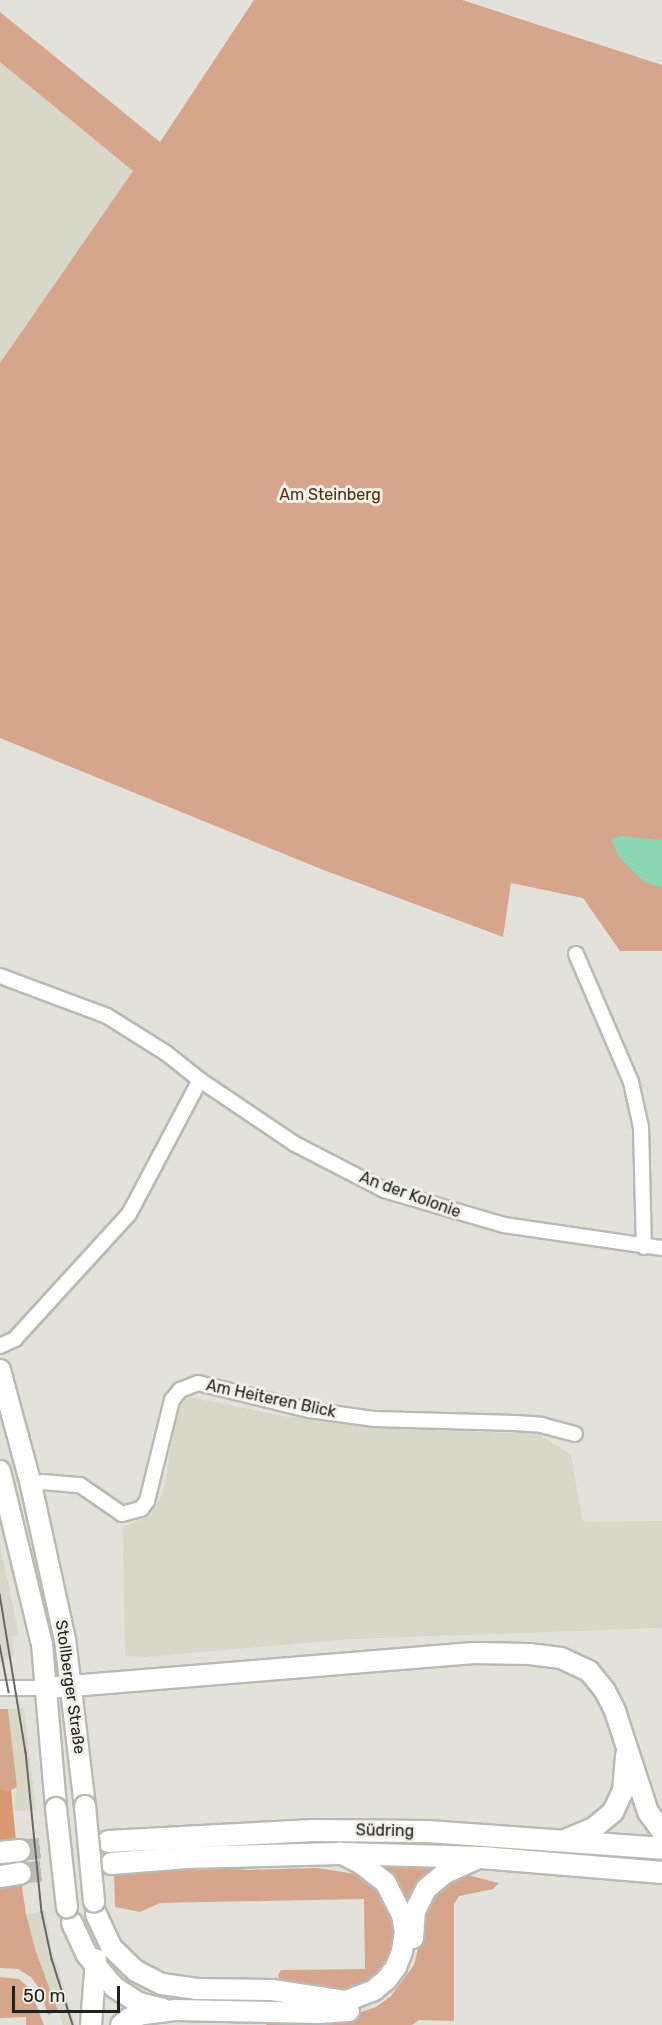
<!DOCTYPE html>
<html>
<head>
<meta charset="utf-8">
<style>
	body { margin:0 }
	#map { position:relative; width:662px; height:2025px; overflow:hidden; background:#e2e2db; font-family:Rubik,sans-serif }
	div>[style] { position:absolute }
	.built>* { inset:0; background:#d8d8c9 }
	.green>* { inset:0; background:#d5a68b }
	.forest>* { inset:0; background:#d79872 }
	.water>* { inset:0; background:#8ad6b2 }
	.primary-tunnel>* { height:21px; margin-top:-10.5px; transform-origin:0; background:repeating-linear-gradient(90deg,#bbbbb5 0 21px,transparent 0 31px) }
	.roads { filter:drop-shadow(2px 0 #babab3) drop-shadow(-2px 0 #babab3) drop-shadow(0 2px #babab3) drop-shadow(0 -2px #babab3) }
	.street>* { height:14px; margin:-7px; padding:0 7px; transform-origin:7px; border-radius:7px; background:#fff }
	.secondary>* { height:20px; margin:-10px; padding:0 10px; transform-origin:10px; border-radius:10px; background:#fff }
	.primary>* { height:21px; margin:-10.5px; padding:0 10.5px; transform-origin:10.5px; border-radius:10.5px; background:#fff }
	.tram>* { height:1.5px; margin:-0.75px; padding:0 0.75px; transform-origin:0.75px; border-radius:0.75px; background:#676763 }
	.bridges { filter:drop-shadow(2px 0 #babab3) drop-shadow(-2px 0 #babab3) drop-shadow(0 2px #babab3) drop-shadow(0 -2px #babab3) }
	.secondary-bridge>* { height:20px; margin:-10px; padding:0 10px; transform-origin:10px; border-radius:10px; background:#fff }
	span { translate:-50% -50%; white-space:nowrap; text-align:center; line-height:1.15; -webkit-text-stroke:6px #f0f0e8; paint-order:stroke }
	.park-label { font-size:16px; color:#542a0e }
	.street-label { font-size:16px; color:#20201d }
	.scale { position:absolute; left:12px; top:1986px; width:108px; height:27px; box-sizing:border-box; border:3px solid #20201d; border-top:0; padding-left:8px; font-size:18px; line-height:21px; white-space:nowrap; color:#20201d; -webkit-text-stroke:4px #f0f0e8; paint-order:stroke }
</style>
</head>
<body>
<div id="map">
	<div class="built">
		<i style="clip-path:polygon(0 62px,133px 171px,0 363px)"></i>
		<i style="clip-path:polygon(190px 1397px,283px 1416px,435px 1429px,504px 1433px,534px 1431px,571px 1455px,583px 1522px,662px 1521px,662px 1628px,351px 1639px,146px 1657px,125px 1656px,123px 1527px,151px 1515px,163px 1493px,178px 1405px)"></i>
		<i style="clip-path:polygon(0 1545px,19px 1635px,11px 1637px,14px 1655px,0 1663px)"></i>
		<i style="clip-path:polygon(24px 1708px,36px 1810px,14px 1811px,17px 1787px,8px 1709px)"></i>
		<i style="clip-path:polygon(46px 1911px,51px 1947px,76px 2025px,63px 2025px,36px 1952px,26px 1914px)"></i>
	</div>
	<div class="green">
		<i style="clip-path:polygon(254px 0,462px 0,662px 65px,662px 951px,620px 951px,583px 898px,511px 883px,503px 937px,321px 869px,0 738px,0 363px,133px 171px,0 62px,0 12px,160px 142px)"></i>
		<i style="clip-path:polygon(0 1709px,8px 1709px,17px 1787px,11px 1790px,0 1789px)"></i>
		<i style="clip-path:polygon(182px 1863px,248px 1870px,317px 1868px,369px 1876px,383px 1888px,396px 1925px,391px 1957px,383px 1971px,370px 1983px,342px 1993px,281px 1983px,278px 1975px,281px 1970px,365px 1969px,364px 1899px,160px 1903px,140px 1912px,115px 1907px,114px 1872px)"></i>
		<i style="clip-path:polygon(367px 1864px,442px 1864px,410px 1908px)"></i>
		<i style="clip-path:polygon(452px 1876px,471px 1876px,499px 1883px,493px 1889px,459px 1896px,454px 1904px,454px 2021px,419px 2020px,412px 2025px,266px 2025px,268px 2022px,358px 2013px,376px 2007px,391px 1996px,414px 1965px,418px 1949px,421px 1914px,428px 1898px)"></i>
		<i style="clip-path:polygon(21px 1880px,26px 1914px,36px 1952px,58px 2011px,48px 2015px,41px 1991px,31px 1977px,18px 1969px,0 1968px,0 1883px)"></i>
		<i style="clip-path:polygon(0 1977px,19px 1979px,30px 1989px,44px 2025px,26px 2025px,26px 2017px,0 2018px)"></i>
	</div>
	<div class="forest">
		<i style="clip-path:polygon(0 1789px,11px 1790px,16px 1841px,0 1843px)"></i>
	</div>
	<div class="water">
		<i style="clip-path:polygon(622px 836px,662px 840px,662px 888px,644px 882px,619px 857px,611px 839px)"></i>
	</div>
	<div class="primary-tunnel">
		<i style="left:19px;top:1850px;width:88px;rotate:-5.8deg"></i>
		<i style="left:20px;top:1873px;width:92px;rotate:-6.3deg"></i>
	</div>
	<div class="roads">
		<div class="street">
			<i style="left:576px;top:954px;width:139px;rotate:66.7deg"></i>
			<i style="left:631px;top:1082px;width:46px;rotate:77.5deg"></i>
			<i style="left:641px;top:1127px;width:120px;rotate:88.6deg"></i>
			<i style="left:0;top:976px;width:114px;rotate:20.5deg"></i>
			<i style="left:107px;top:1016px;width:70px;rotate:32.1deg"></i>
			<i style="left:166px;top:1053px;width:43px;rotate:38.5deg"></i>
			<i style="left:200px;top:1080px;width:152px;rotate:117.9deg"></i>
			<i style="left:129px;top:1214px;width:169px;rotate:132.4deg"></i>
			<i style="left:15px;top:1339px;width:17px;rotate:155deg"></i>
			<i style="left:200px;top:1080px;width:115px;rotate:34deg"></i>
			<i style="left:295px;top:1144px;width:100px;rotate:27.3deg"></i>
			<i style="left:384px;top:1190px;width:125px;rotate:16.3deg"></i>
			<i style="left:504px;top:1225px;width:160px;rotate:8.3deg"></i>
			<i style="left:31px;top:1485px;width:12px;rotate:-14deg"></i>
			<i style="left:43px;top:1482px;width:37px;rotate:5deg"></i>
			<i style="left:80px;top:1485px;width:51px;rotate:34.6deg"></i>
			<i style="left:122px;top:1514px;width:20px;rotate:-15deg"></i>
			<i style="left:141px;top:1509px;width:10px;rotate:-53deg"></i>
			<i style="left:147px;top:1501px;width:104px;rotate:-76.1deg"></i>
			<i style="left:172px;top:1400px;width:13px;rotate:-51deg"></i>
			<i style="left:180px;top:1390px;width:19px;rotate:-21deg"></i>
			<i style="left:198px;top:1383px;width:114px;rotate:13.7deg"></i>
			<i style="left:309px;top:1410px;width:67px;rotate:7.8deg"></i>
			<i style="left:375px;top:1419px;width:140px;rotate:1.6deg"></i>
			<i style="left:515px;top:1423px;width:26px;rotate:4deg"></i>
			<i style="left:541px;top:1425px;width:35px;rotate:15deg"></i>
			<i style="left:0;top:1688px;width:47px"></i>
		</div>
		<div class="secondary">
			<i style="left:0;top:1370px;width:119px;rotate:74.9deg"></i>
			<i style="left:31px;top:1485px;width:158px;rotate:77.6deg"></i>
			<i style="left:65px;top:1639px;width:168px;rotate:83.2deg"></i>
			<i style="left:0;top:1471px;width:178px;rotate:76.4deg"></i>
			<i style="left:42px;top:1644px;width:165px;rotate:85.1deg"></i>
			<i style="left:47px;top:1688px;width:428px;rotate:-4.7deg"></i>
			<i style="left:474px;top:1653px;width:55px;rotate:1deg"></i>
			<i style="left:529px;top:1654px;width:32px;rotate:7deg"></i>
			<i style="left:561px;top:1658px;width:31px;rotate:25deg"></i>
			<i style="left:589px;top:1671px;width:26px;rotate:51deg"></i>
			<i style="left:605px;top:1691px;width:22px;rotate:63deg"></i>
			<i style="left:615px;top:1711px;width:106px;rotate:71.9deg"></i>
			<i style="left:648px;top:1812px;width:24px;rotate:54deg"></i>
			<i style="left:565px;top:1840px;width:33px;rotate:-23deg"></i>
			<i style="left:595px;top:1827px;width:23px;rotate:-40deg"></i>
			<i style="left:613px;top:1812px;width:23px;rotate:-65deg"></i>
			<i style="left:623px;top:1791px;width:36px;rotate:-85deg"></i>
			<i style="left:96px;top:1914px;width:38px;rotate:65deg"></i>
			<i style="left:112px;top:1948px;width:33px;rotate:44deg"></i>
			<i style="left:136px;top:1971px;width:29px;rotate:27deg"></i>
			<i style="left:162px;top:1984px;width:34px;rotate:8deg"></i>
			<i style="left:196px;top:1989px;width:76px;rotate:0.8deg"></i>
			<i style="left:272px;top:1990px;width:75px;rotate:8.5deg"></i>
			<i style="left:346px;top:2001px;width:30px;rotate:-21deg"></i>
			<i style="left:374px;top:1990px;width:17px;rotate:-40deg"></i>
			<i style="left:387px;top:1979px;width:15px;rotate:-53deg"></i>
			<i style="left:396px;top:1967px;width:17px;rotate:-69deg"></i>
			<i style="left:402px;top:1951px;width:19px;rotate:-81deg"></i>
			<i style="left:405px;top:1932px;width:17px;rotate:-100deg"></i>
			<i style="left:402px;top:1915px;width:36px;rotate:-117deg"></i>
			<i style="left:386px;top:1883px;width:31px;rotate:-142deg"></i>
			<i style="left:362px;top:1864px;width:25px;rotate:-153deg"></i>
			<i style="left:72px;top:1923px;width:35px;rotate:65deg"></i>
			<i style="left:87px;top:1955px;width:42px;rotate:49.8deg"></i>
			<i style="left:114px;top:1987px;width:30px;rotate:33deg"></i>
			<i style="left:139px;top:2003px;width:25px;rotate:14deg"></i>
			<i style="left:413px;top:1938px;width:27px;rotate:-86deg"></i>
			<i style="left:415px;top:1911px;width:25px;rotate:-63deg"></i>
			<i style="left:426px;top:1889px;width:25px;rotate:-40deg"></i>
			<i style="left:445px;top:1873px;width:39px;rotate:-24deg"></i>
			<i style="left:91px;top:2025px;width:66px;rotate:-85.7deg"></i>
			<i style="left:121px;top:2025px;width:11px;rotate:-38deg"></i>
			<i style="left:130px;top:2018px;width:14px;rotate:-17deg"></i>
			<i style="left:143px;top:2014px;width:32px;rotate:-7deg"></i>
			<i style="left:175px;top:2010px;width:144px;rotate:1.2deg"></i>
			<i style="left:319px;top:2013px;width:30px;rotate:-4deg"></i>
		</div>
		<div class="primary">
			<i style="left:108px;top:1841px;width:205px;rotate:-3.1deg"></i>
			<i style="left:313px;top:1830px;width:114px;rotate:0.5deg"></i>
			<i style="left:427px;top:1831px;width:236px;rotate:4.1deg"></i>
			<i style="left:0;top:1852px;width:19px;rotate:-6deg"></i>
			<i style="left:111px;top:1863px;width:75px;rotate:-4.6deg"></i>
			<i style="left:186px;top:1857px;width:154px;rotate:-1.5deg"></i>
			<i style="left:340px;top:1853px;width:141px;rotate:1.6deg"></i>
			<i style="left:481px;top:1857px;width:182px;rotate:4.7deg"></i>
			<i style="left:0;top:1876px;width:20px;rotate:-9deg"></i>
		</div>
	</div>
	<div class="tram">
		<i style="left:0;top:1594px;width:160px;rotate:80.7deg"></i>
		<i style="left:26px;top:1752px;width:161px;rotate:84.3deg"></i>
		<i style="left:42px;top:1912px;width:48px;rotate:78deg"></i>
		<i style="left:52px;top:1959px;width:69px;rotate:72.3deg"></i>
		<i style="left:0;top:1645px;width:48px;rotate:79.2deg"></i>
	</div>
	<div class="bridges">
		<div class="secondary-bridge">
			<i style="left:85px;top:1806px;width:96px;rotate:84.6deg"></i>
			<i style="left:56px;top:1808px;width:100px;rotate:83.7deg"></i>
		</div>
	</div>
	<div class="park-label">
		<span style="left:330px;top:495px">Am Steinberg</span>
	</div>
	<div class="street-label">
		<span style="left:410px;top:1195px;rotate:20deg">An der Kolonie</span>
		<span style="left:271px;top:1399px;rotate:12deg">Am Heiteren Blick</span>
		<span style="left:70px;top:1687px;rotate:82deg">Stollberger Straße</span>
		<span style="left:385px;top:1831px;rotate:1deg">Südring</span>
	</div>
	<div class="scale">50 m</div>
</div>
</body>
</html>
